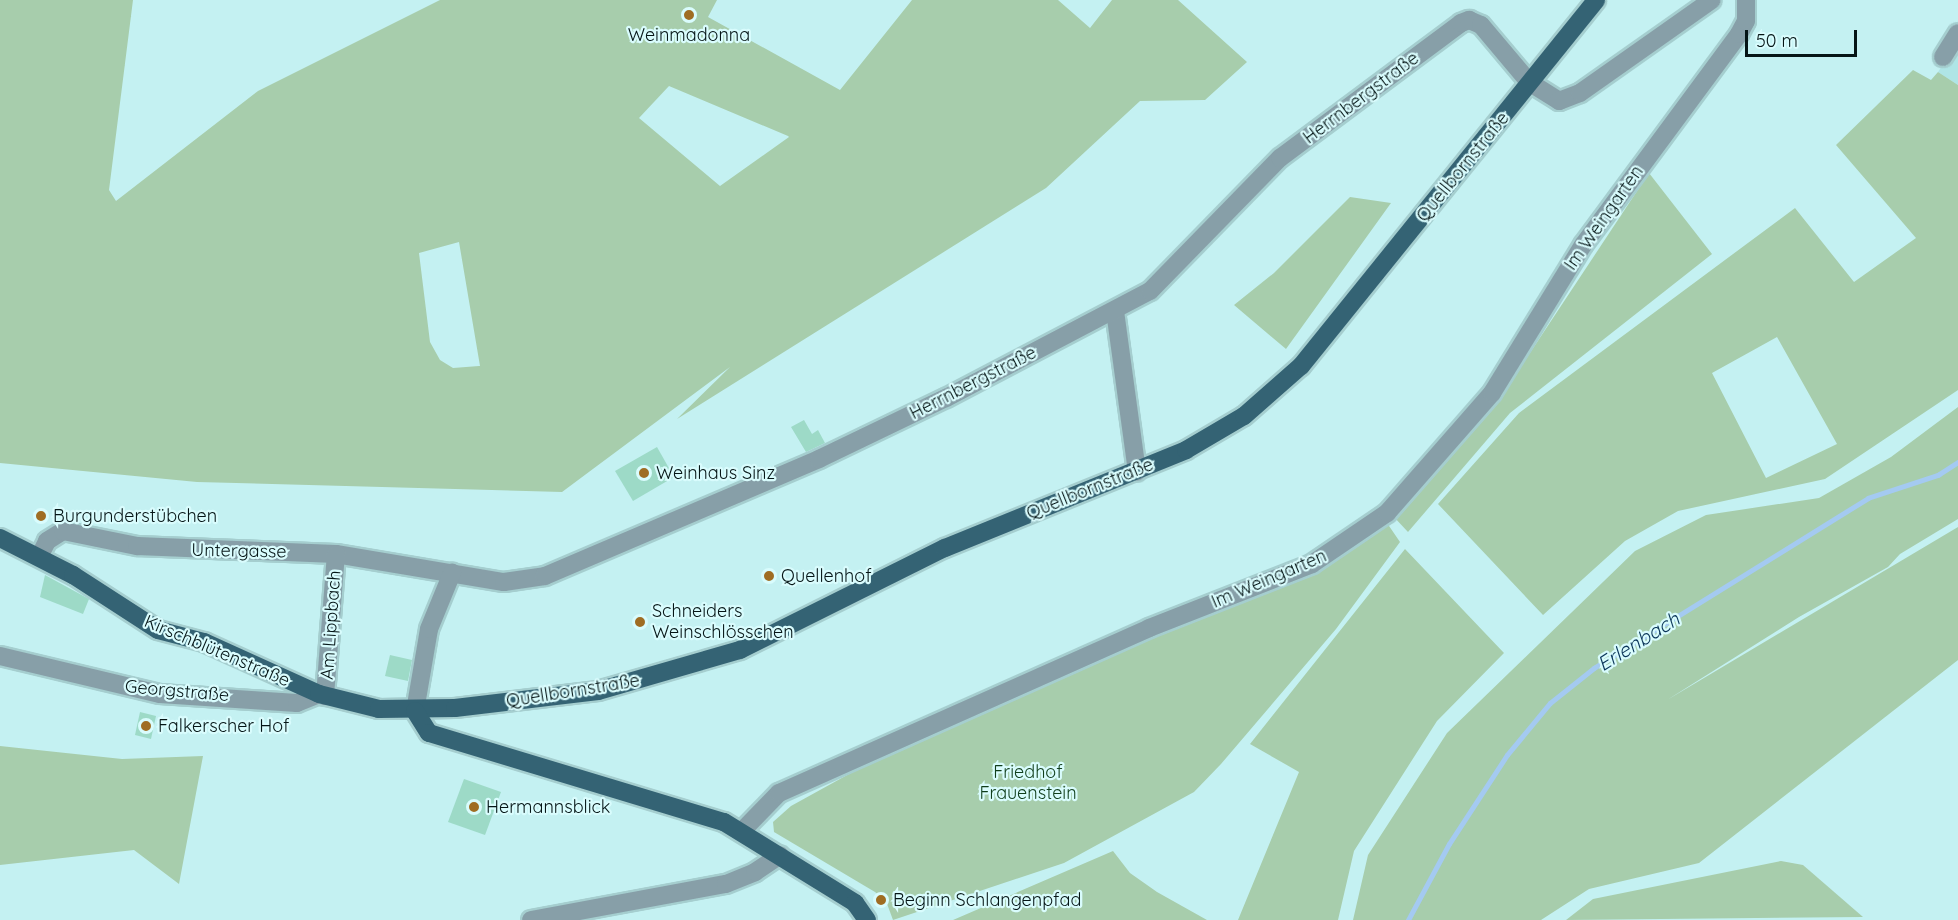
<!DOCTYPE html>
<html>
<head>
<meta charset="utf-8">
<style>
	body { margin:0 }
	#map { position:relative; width:1958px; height:920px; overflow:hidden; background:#c4f1f2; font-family:Quicksand,sans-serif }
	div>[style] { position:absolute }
	.built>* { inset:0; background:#afe5e6 }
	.green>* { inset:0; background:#a7cdac }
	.stream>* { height:4.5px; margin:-2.25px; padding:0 2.25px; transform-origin:2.25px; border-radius:2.25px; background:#a4caf1 }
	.building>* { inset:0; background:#9ddac7 }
	.roads { filter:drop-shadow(2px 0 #a5cecf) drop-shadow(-2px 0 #a5cecf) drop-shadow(0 2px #a5cecf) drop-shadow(0 -2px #a5cecf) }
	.minor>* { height:18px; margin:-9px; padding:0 9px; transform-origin:9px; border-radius:9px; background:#879fa8 }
	.major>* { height:18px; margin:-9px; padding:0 9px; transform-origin:9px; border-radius:9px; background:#346374 }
	.dots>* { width:16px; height:16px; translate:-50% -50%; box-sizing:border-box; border:3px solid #d9fcfd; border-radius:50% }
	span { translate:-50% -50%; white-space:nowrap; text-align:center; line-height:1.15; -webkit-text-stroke:4.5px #d9fcfd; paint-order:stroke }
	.poi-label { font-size:18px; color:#051516 }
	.left { translate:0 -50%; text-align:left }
	.street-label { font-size:18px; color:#051516 }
	.park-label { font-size:18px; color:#103e1b }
	.water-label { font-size:20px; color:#0a3559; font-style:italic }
	.scale { position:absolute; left:1745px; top:30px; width:112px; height:27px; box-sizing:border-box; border:3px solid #051516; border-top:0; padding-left:8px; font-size:18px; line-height:21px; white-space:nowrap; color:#051516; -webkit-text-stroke:4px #d9fcfd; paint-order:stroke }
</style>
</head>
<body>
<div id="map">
	<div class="built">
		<i style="clip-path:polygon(1958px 42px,1958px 85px,1938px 72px)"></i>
	</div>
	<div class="green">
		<i style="clip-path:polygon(evenodd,0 0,133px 0,109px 190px,116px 201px,258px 91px,440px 0,717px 0,708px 17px,840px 90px,912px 0,1058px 0,1090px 28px,1112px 0,1178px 0,1247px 62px,1205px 100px,1140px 101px,1046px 188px,677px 419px,730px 367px,562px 492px,197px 482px,0 463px,0 0,669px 86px,788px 136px,789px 137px,720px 186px,639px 118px,669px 86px,0 0,459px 242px,480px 366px,479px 366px,453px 368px,440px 360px,430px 342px,419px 253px,459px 242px)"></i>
		<i style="clip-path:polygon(evenodd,1913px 70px,1931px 80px,1938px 72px,1958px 85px,1958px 390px,1825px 479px,1678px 511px,1625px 541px,1543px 615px,1438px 504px,1519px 413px,1795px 208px,1854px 282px,1916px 238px,1836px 145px,1913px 70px,1777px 337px,1837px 444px,1766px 478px,1712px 373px,1777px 337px)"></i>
		<i style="clip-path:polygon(1649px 173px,1712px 254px,1510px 413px,1408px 532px,1393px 516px,1506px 389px)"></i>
		<i style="clip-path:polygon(1350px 197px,1391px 203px,1286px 349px,1234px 305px,1274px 273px)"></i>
		<i style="clip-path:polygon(1958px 407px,1958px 519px,1900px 554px,1888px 567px,1799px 617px,1667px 700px,1958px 527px,1958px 660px,1699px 863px,1589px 889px,1541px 920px,1353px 920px,1368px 855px,1447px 733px,1635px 551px,1706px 515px,1819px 498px,1891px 457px)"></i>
		<i style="clip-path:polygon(1387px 523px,1400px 542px,1336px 629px,1221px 764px,1194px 792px,1064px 863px,893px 920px,886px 901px,875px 892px,774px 832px,773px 822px,791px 806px,878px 758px)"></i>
		<i style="clip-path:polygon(1405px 549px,1504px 653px,1437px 721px,1354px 851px,1338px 920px,1238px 920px,1299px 772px,1250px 744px)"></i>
		<i style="clip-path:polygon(0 746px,122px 759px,203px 756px,179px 884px,134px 850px,0 865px)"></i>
		<i style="clip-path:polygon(1113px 851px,1130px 873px,1157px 892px,1207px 920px,953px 920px)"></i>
		<i style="clip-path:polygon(1781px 861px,1803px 865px,1863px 917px,1566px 920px,1593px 899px)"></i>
	</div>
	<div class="stream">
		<i style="left:1408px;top:920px;width:86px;rotate:-61.7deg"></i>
		<i style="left:1449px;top:844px;width:106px;rotate:-56.9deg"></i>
		<i style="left:1507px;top:755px;width:67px;rotate:-50.4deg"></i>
		<i style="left:1550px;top:703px;width:56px;rotate:-38.5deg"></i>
		<i style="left:1594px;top:668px;width:322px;rotate:-31.8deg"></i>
		<i style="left:1868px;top:498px;width:74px;rotate:-18.2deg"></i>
		<i style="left:1938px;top:475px;width:24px;rotate:-33deg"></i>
	</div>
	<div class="building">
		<i style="clip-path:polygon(804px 420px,812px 434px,818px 430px,825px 443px,806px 452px,791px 427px)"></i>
		<i style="clip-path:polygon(657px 447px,674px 477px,633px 501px,615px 471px)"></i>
		<i style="clip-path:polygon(45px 575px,89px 599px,83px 614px,40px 597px)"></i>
		<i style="clip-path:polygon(390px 655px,412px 660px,408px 681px,385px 676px)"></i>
		<i style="clip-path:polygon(140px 712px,156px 716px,151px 739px,135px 735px)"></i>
		<i style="clip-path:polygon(464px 779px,501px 792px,485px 835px,448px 822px)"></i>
	</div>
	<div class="roads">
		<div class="minor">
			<i style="left:1943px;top:57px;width:28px;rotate:-58deg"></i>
			<i style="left:1115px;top:311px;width:162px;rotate:82.2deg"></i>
			<i style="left:39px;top:557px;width:18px;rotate:-63deg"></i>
			<i style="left:47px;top:541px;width:19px;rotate:-32deg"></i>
			<i style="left:63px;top:531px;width:76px;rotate:11.5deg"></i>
			<i style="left:137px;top:546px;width:199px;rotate:2.3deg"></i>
			<i style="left:336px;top:554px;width:170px;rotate:9.5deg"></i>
			<i style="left:504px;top:582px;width:41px;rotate:-8.3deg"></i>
			<i style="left:545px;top:576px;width:298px;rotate:-23.1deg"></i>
			<i style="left:819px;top:459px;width:141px;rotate:-25.7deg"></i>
			<i style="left:946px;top:398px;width:230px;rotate:-27.7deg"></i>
			<i style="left:1150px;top:291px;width:186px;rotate:-45.7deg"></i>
			<i style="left:1280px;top:158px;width:226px;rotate:-36.7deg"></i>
			<i style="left:1461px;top:23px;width:9px;rotate:-21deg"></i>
			<i style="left:1469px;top:20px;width:13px;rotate:23deg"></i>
			<i style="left:1481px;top:25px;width:75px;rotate:49.9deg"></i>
			<i style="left:1529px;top:82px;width:36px;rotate:32deg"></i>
			<i style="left:1559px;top:101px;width:22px;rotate:-21deg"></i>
			<i style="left:1580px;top:93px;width:161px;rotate:-35.2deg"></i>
			<i style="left:0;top:656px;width:164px;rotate:13.4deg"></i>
			<i style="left:160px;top:694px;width:137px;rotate:3.8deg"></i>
			<i style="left:297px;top:703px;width:24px;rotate:-22deg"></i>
			<i style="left:325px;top:696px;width:142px;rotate:-85.6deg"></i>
			<i style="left:415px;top:711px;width:83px;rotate:-80.3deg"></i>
			<i style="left:429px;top:629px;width:61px;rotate:-67.7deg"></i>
			<i style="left:742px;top:831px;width:53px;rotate:-45.8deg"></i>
			<i style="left:779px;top:793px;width:405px;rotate:-24deg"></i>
			<i style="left:1149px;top:628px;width:175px;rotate:-21.4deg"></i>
			<i style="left:1312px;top:564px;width:91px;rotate:-34.2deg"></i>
			<i style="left:1387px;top:513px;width:159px;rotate:-48.8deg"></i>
			<i style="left:1492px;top:393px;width:174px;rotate:-58.4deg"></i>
			<i style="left:1583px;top:245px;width:262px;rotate:-53.5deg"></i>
			<i style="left:1739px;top:34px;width:15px;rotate:-62deg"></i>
			<i style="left:1746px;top:21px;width:21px;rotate:-90deg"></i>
			<i style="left:531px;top:920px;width:198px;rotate:-10.5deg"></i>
			<i style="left:726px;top:884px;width:31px;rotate:-22deg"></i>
			<i style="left:755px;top:872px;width:30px;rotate:-34deg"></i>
		</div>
		<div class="major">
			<i style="left:0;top:538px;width:82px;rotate:26.9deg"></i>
			<i style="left:73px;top:575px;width:101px;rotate:32.9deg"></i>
			<i style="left:158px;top:630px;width:48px;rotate:14.6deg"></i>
			<i style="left:204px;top:642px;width:126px;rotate:24.3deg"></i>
			<i style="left:319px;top:694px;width:62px;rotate:14deg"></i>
			<i style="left:379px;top:709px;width:76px;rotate:-0.8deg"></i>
			<i style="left:455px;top:708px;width:144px;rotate:-6.8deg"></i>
			<i style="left:598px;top:691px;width:148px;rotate:-16.1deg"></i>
			<i style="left:740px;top:650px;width:229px;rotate:-26.5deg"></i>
			<i style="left:945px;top:548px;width:260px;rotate:-22.1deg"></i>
			<i style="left:1186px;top:450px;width:67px;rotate:-30.4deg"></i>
			<i style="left:1244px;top:416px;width:76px;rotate:-41.3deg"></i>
			<i style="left:1301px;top:366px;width:470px;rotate:-51.1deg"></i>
			<i style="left:415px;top:711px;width:26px;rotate:58deg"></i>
			<i style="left:429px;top:733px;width:308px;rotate:16.8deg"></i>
			<i style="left:724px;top:822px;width:154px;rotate:31.7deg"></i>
			<i style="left:855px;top:903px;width:21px;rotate:55deg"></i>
		</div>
	</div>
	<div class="dots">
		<i style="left:689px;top:15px;background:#9f6d23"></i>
		<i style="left:644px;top:473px;background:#9f6d23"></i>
		<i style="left:41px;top:516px;background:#9f6d23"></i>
		<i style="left:769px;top:576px;background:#9f6d23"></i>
		<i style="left:640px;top:622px;background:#9f6d23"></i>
		<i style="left:146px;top:726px;background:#9f6d23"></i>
		<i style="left:474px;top:807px;background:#9f6d23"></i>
		<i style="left:881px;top:900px;background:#9f6d23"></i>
	</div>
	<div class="poi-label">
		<span style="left:689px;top:35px">Weinmadonna</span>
		<span class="left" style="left:656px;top:473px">Weinhaus Sinz</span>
		<span class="left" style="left:53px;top:516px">Burgunderstübchen</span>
		<span class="left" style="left:781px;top:576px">Quellenhof</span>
		<span class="left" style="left:652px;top:622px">Schneiders<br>Weinschlösschen</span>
		<span class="left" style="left:158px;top:726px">Falkerscher Hof</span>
		<span class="left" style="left:486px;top:807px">Hermannsblick</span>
		<span class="left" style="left:893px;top:900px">Beginn Schlangenpfad</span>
	</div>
	<div class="street-label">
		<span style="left:1361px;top:98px;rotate:-37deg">Herrnbergstraße</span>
		<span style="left:1463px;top:167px;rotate:-51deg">Quellbornstraße</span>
		<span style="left:1604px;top:218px;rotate:-55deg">Im Weingarten</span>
		<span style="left:973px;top:383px;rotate:-27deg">Herrnbergstraße</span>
		<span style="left:1090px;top:489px;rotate:-22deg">Quellbornstraße</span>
		<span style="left:239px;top:551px;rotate:1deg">Untergasse</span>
		<span style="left:1269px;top:579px;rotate:-23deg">Im Weingarten</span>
		<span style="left:331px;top:625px;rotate:-86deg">Am Lippbach</span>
		<span style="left:217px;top:651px;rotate:23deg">Kirschblütenstraße</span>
		<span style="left:177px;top:691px;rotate:5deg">Georgstraße</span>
		<span style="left:573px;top:691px;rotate:-9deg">Quellbornstraße</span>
	</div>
	<div class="park-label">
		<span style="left:1028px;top:783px">Friedhof<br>Frauenstein</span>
	</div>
	<div class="water-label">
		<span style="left:1638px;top:641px;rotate:-32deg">Erlenbach</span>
	</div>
	<div class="scale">50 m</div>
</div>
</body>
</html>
